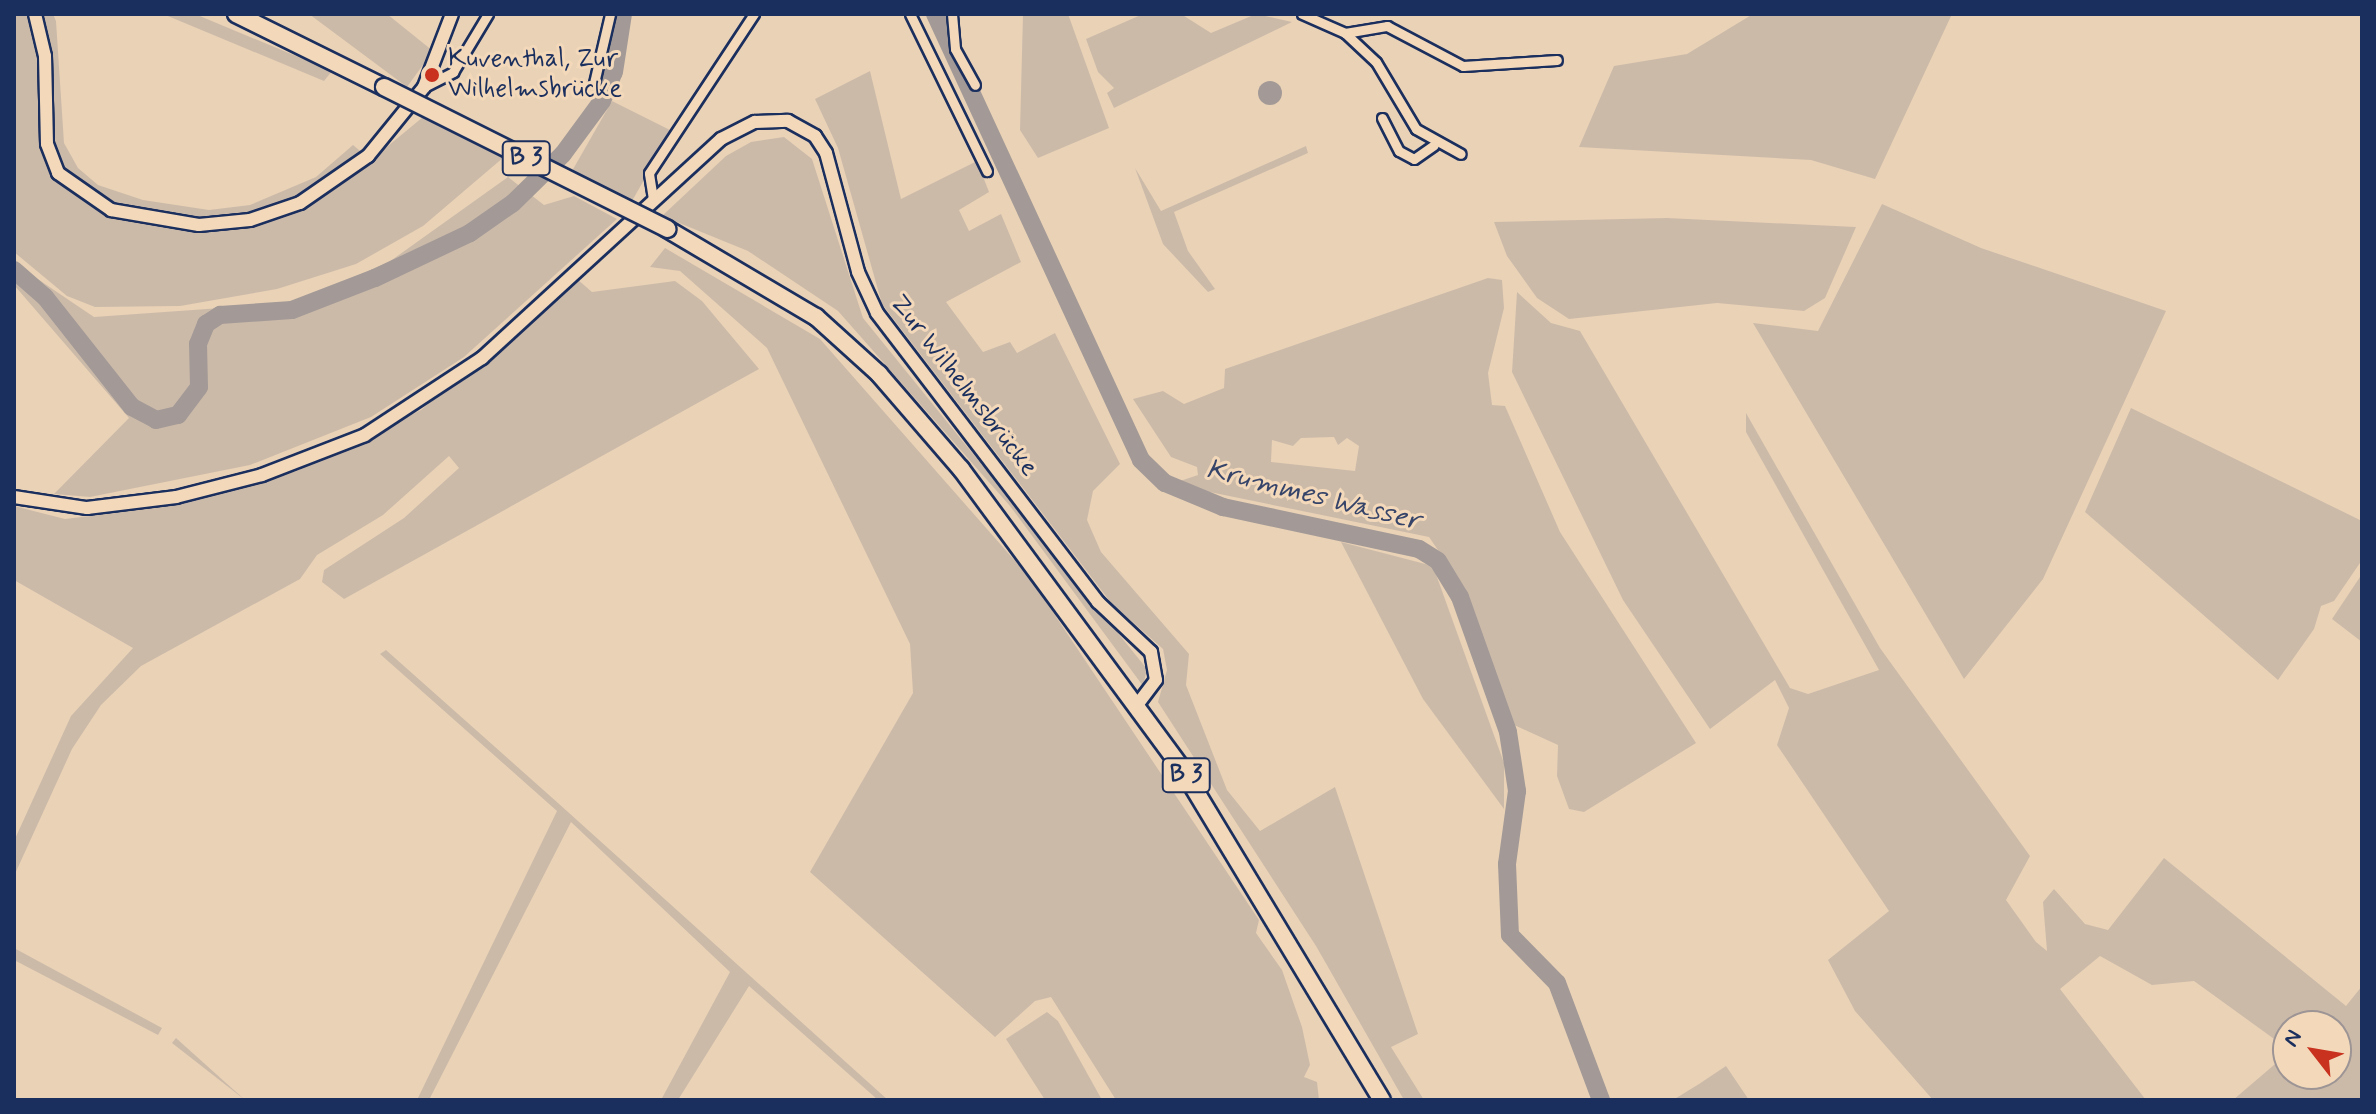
<!DOCTYPE html>
<html>
<head>
<meta charset="utf-8">
<style>
	body { margin:0 }
	#map { position:relative; width:2376px; height:1114px; overflow:hidden; background:#ead2b6; font-family:Mynerve,sans-serif }
	div>[style] { position:absolute }
	.green>* { inset:0; background:#ccbaa9 }
	.water>* { inset:0; background:#a39a97 }
	.round { border-radius:50% }
	.river>* { height:18px; margin:-9px; padding:0 9px; transform-origin:9px; border-radius:9px; background:#a39a97 }
	.roads { filter:drop-shadow(2px 0 #1b2f5e) drop-shadow(-2px 0 #1b2f5e) drop-shadow(0 2px #1b2f5e) drop-shadow(0 -2px #1b2f5e) }
	.minor>* { height:9px; margin:-4.5px; padding:0 4.5px; transform-origin:4.5px; border-radius:4.5px; background:#f3d9ba }
	.tertiary>* { height:12px; margin:-6px; padding:0 6px; transform-origin:6px; border-radius:6px; background:#f3d9ba }
	.primary>* { height:16px; margin:-8px; padding:0 8px; transform-origin:8px; border-radius:8px; background:#f3d9ba }
	.bridges { filter:drop-shadow(2px 0 #1b2f5e) drop-shadow(-2px 0 #1b2f5e) drop-shadow(0 2px #1b2f5e) drop-shadow(0 -2px #1b2f5e) }
	.primary-bridge>* { height:16px; margin:-8px; padding:0 8px; transform-origin:8px; border-radius:8px; background:#f3d9ba }
	.dots>* { width:22px; height:22px; translate:-50% -50%; box-sizing:border-box; border:4px solid #f3d9ba; border-radius:50% }
	span { translate:-50% -50%; white-space:nowrap; text-align:center; line-height:1.15; -webkit-text-stroke:6px #f3d9ba; paint-order:stroke }
	.shield-label span { padding:2px 6px; background:#f3d9ba; border:2px solid; border-radius:6px; -webkit-text-stroke-width:0 }
	.shield-label { font-size:24px; color:#1b2f5e; font-weight:700 }
	.poi-label { font-size:26px; color:#1b2f5e }
	.left { translate:0 -50%; text-align:left }
	.street-label { font-size:26px; color:#1b2f5e }
	.water-label { font-size:28px; color:#364469; font-style:italic }
	.frame { position:absolute; inset:0; border:16px solid #1b2f5e; pointer-events:none }
	.north { position:absolute; left:2272px; top:1010px; width:80px; height:80px; box-sizing:border-box; background:#f3d9ba; border:2px solid #9d9595; border-radius:50%; rotate:301deg; font-size:22px; font-weight:700; line-height:32px; text-align:center; color:#1b2f5e }
	.north::after { content:''; display:block; margin:auto; width:28px; height:36px; background:#c8321e; clip-path:polygon(50% 0,100% 100%,50% 72%,0 100%) }
</style>
</head>
<body>
<div id="map">
	<div class="green">
		<i style="clip-path:polygon(14px 14px,53px 14px,56px 21px,64px 143px,78px 168px,98px 185px,143px 200px,209px 210px,250px 205px,316px 177px,353px 145px,371px 160px,423px 117px,504px 157px,423px 226px,356px 264px,277px 289px,180px 306px,95px 307px,67px 296px,14px 252px)"></i>
		<i style="clip-path:polygon(163px 14px,195px 14px,332px 71px,324px 81px)"></i>
		<i style="clip-path:polygon(309px 14px,387px 14px,433px 51px,407px 87px)"></i>
		<i style="clip-path:polygon(1023px 14px,1068px 14px,1109px 128px,1038px 158px,1020px 130px)"></i>
		<i style="clip-path:polygon(1143px 14px,1181px 14px,1211px 33px,1256px 14px,1292px 22px,1114px 108px,1107px 93px,1114px 88px,1098px 72px,1086px 39px)"></i>
		<i style="clip-path:polygon(1753px 14px,1952px 14px,1875px 179px,1811px 160px,1579px 147px,1614px 66px,1687px 54px)"></i>
		<i style="clip-path:polygon(870px 71px,901px 199px,977px 161px,989px 192px,959px 210px,969px 231px,1001px 214px,1021px 262px,946px 302px,983px 352px,1010px 342px,1017px 353px,1055px 333px,1120px 464px,1093px 491px,1087px 520px,1101px 552px,1189px 654px,1186px 685px,1227px 790px,1260px 831px,1335px 787px,1418px 1034px,1391px 1047px,1424px 1100px,1404px 1100px,1316px 946px,1158px 702px,1167px 670px,1163px 649px,1112px 604px,882px 304px,838px 148px,815px 99px)"></i>
		<i style="clip-path:polygon(612px 101px,672px 131px,632px 201px,572px 171px)"></i>
		<i style="clip-path:polygon(784px 137px,812px 159px,863px 318px,1147px 669px,1143px 686px,1010px 506px,838px 311px,748px 251px,662px 216px,726px 156px,751px 142px)"></i>
		<i style="clip-path:polygon(1306px 146px,1308px 153px,1174px 212px,1188px 251px,1215px 289px,1208px 292px,1163px 244px,1135px 168px,1161px 211px)"></i>
		<i style="clip-path:polygon(508px 177px,544px 205px,574px 196px,617px 219px,464px 357px,371px 417px,250px 465px,90px 497px,54px 494px,129px 418px,14px 285px,14px 263px,94px 317px,293px 303px,389px 262px)"></i>
		<i style="clip-path:polygon(1882px 204px,1981px 248px,2166px 311px,2043px 579px,1964px 679px,1753px 323px,1818px 331px)"></i>
		<i style="clip-path:polygon(1667px 218px,1856px 227px,1825px 298px,1804px 311px,1717px 303px,1569px 319px,1537px 298px,1507px 256px,1494px 222px)"></i>
		<i style="clip-path:polygon(665px 248px,820px 339px,1030px 578px,1259px 920px,1256px 933px,1282px 970px,1302px 1027px,1310px 1065px,1304px 1077px,1317px 1082px,1319px 1100px,1116px 1100px,1051px 997px,1035px 1001px,995px 1037px,810px 872px,913px 693px,910px 644px,767px 348px,680px 271px,650px 267px)"></i>
		<i style="clip-path:polygon(evenodd,1488px 278px,1502px 280px,1504px 308px,1488px 373px,1492px 405px,1505px 406px,1560px 532px,1696px 743px,1584px 812px,1569px 809px,1557px 776px,1558px 745px,1512px 724px,1464px 588px,1429px 537px,1190px 488px,1180px 481px,1198px 475px,1197px 467px,1171px 457px,1133px 399px,1163px 391px,1184px 404px,1224px 388px,1225px 369px,1488px 278px,1334px 437px,1338px 445px,1347px 438px,1359px 446px,1355px 471px,1271px 462px,1272px 440px,1293px 446px,1301px 438px,1334px 437px)"></i>
		<i style="clip-path:polygon(577px 279px,592px 292px,675px 281px,702px 301px,759px 369px,344px 599px,322px 582px,324px 570px,404px 518px,459px 468px,449px 456px,383px 515px,317px 555px,300px 579px,141px 666px,101px 705px,72px 749px,14px 876px,14px 841px,71px 716px,133px 648px,14px 580px,14px 506px,65px 519px,98px 515px,297px 471px,421px 410px)"></i>
		<i style="clip-path:polygon(1517px 292px,1551px 323px,1580px 331px,1790px 688px,1808px 694px,1879px 670px,1746px 432px,1746px 413px,1880px 648px,2030px 856px,2006px 900px,2036px 942px,2047px 951px,2043px 902px,2054px 889px,2085px 924px,2108px 930px,2164px 858px,2346px 1006px,2362px 986px,2362px 1100px,2233px 1100px,2288px 1053px,2288px 1074px,2336px 1074px,2336px 1026px,2288px 1026px,2288px 1049px,2194px 981px,2152px 985px,2100px 956px,2060px 989px,2146px 1100px,1933px 1100px,1855px 1011px,1828px 960px,1889px 911px,1777px 745px,1789px 708px,1775px 680px,1710px 729px,1623px 600px,1512px 372px)"></i>
		<i style="clip-path:polygon(2131px 408px,2362px 521px,2362px 560px,2334px 601px,2321px 606px,2314px 629px,2278px 680px,2085px 512px)"></i>
		<i style="clip-path:polygon(1341px 542px,1433px 566px,1504px 763px,1504px 809px,1423px 699px)"></i>
		<i style="clip-path:polygon(2362px 574px,2362px 642px,2332px 619px)"></i>
		<i style="clip-path:polygon(386px 650px,558px 803px,888px 1100px,878px 1100px,749px 986px,678px 1100px,661px 1100px,730px 972px,571px 822px,429px 1100px,417px 1100px,557px 811px,380px 654px)"></i>
		<i style="clip-path:polygon(14px 948px,162px 1028px,158px 1035px,14px 960px)"></i>
		<i style="clip-path:polygon(1047px 1012px,1058px 1021px,1102px 1100px,1045px 1100px,1006px 1039px)"></i>
		<i style="clip-path:polygon(176px 1038px,245px 1100px,172px 1043px)"></i>
		<i style="clip-path:polygon(1726px 1066px,1749px 1100px,1673px 1100px,1699px 1084px)"></i>
	</div>
	<div class="water">
		<i class="round" style="left:1258px;top:81px;width:24px;height:24px"></i>
	</div>
	<div class="river">
		<i style="left:935px;top:14px;width:491px;rotate:65.2deg"></i>
		<i style="left:1141px;top:460px;width:33px;rotate:44deg"></i>
		<i style="left:1165px;top:483px;width:63px;rotate:22.5deg"></i>
		<i style="left:1223px;top:507px;width:200px;rotate:12.1deg"></i>
		<i style="left:1419px;top:549px;width:22px;rotate:32deg"></i>
		<i style="left:1438px;top:561px;width:42px;rotate:58.6deg"></i>
		<i style="left:1460px;top:597px;width:143px;rotate:70.4deg"></i>
		<i style="left:1508px;top:732px;width:60px;rotate:81.3deg"></i>
		<i style="left:1517px;top:791px;width:74px;rotate:97.8deg"></i>
		<i style="left:1507px;top:864px;width:71px;rotate:87.6deg"></i>
		<i style="left:1510px;top:935px;width:67px;rotate:45.6deg"></i>
		<i style="left:1557px;top:983px;width:125px;rotate:69.4deg"></i>
		<i style="left:14px;top:270px;width:41px;rotate:41.1deg"></i>
		<i style="left:45px;top:297px;width:140px;rotate:51.7deg"></i>
		<i style="left:132px;top:407px;width:27px;rotate:28deg"></i>
		<i style="left:156px;top:420px;width:23px;rotate:-13deg"></i>
		<i style="left:178px;top:415px;width:35px;rotate:-53deg"></i>
		<i style="left:199px;top:387px;width:43px;rotate:-91.3deg"></i>
		<i style="left:198px;top:344px;width:22px;rotate:-68deg"></i>
		<i style="left:206px;top:324px;width:17px;rotate:-33deg"></i>
		<i style="left:220px;top:315px;width:72px;rotate:-4deg"></i>
		<i style="left:292px;top:310px;width:89px;rotate:-21.1deg"></i>
		<i style="left:375px;top:278px;width:105px;rotate:-25.3deg"></i>
		<i style="left:470px;top:233px;width:52px;rotate:-34.9deg"></i>
		<i style="left:513px;top:203px;width:70px;rotate:-44.4deg"></i>
		<i style="left:563px;top:154px;width:66px;rotate:-53.7deg"></i>
		<i style="left:602px;top:101px;width:31px;rotate:-68deg"></i>
		<i style="left:614px;top:72px;width:59px;rotate:-81.2deg"></i>
	</div>
	<div class="roads">
		<div class="minor">
			<i style="left:910px;top:14px;width:175px;rotate:63.9deg"></i>
			<i style="left:952px;top:14px;width:35px;rotate:85deg"></i>
			<i style="left:955px;top:49px;width:41px;rotate:60.9deg"></i>
			<i style="left:1302px;top:14px;width:47px;rotate:23.8deg"></i>
			<i style="left:1345px;top:33px;width:43px;rotate:-9.5deg"></i>
			<i style="left:1387px;top:26px;width:86px;rotate:27.8deg"></i>
			<i style="left:1463px;top:66px;width:94px;rotate:-3.7deg"></i>
			<i style="left:1345px;top:33px;width:42px;rotate:43.1deg"></i>
			<i style="left:1376px;top:62px;width:78px;rotate:59.2deg"></i>
			<i style="left:1416px;top:129px;width:51px;rotate:29.1deg"></i>
			<i style="left:594px;top:83px;width:71px;rotate:-76.9deg"></i>
			<i style="left:424px;top:87px;width:33px;rotate:-27deg"></i>
			<i style="left:453px;top:72px;width:68px;rotate:-58.9deg"></i>
			<i style="left:1382px;top:118px;width:37px;rotate:63deg"></i>
			<i style="left:1399px;top:151px;width:17px;rotate:28deg"></i>
			<i style="left:1414px;top:159px;width:24px;rotate:-35deg"></i>
			<i style="left:653px;top:199px;width:26px;rotate:-99deg"></i>
			<i style="left:649px;top:173px;width:191px;rotate:-56.6deg"></i>
		</div>
		<div class="tertiary">
			<i style="left:35px;top:14px;width:43px;rotate:76.6deg"></i>
			<i style="left:45px;top:56px;width:88px;rotate:88.7deg"></i>
			<i style="left:47px;top:144px;width:31px;rotate:69deg"></i>
			<i style="left:58px;top:173px;width:65px;rotate:34.9deg"></i>
			<i style="left:111px;top:210px;width:89px;rotate:9.7deg"></i>
			<i style="left:199px;top:225px;width:51px;rotate:-5.6deg"></i>
			<i style="left:250px;top:220px;width:53px;rotate:-18.8deg"></i>
			<i style="left:300px;top:203px;width:83px;rotate:-34.7deg"></i>
			<i style="left:368px;top:156px;width:89px;rotate:-50.9deg"></i>
			<i style="left:424px;top:87px;width:78px;rotate:-69deg"></i>
			<i style="left:14px;top:497px;width:74px;rotate:8.6deg"></i>
			<i style="left:87px;top:508px;width:90px;rotate:-7deg"></i>
			<i style="left:176px;top:497px;width:89px;rotate:-14.3deg"></i>
			<i style="left:262px;top:475px;width:110px;rotate:-21.2deg"></i>
			<i style="left:365px;top:435px;width:140px;rotate:-33.3deg"></i>
			<i style="left:482px;top:358px;width:324px;rotate:-42.5deg"></i>
			<i style="left:721px;top:139px;width:38px;rotate:-27deg"></i>
			<i style="left:755px;top:122px;width:33px;rotate:-2deg"></i>
			<i style="left:788px;top:121px;width:31px;rotate:29deg"></i>
			<i style="left:815px;top:136px;width:20px;rotate:57deg"></i>
			<i style="left:826px;top:153px;width:123px;rotate:74.9deg"></i>
			<i style="left:858px;top:272px;width:45px;rotate:65.1deg"></i>
			<i style="left:877px;top:313px;width:364px;rotate:52.6deg"></i>
			<i style="left:1098px;top:602px;width:73px;rotate:43.3deg"></i>
			<i style="left:1151px;top:652px;width:28px;rotate:80deg"></i>
			<i style="left:1156px;top:680px;width:30px;rotate:127deg"></i>
		</div>
		<div class="primary">
			<i style="left:236px;top:14px;width:165px;rotate:26.3deg"></i>
			<i style="left:667px;top:229px;width:173px;rotate:30.6deg"></i>
			<i style="left:816px;top:317px;width:85px;rotate:42.1deg"></i>
			<i style="left:879px;top:374px;width:125px;rotate:49.2deg"></i>
			<i style="left:961px;top:469px;width:376px;rotate:53.6deg"></i>
			<i style="left:1184px;top:772px;width:383px;rotate:58.9deg"></i>
		</div>
	</div>
	<div class="bridges">
		<div class="primary-bridge">
			<i style="left:384px;top:87px;width:317px;rotate:26.6deg"></i>
		</div>
	</div>
	<div class="dots">
		<i style="left:432px;top:75px;background:#c8321e"></i>
	</div>
	<div class="shield-label">
		<span style="left:526px;top:158px">B 3</span>
		<span style="left:1186px;top:775px">B 3</span>
	</div>
	<div class="poi-label">
		<span class="left" style="left:448px;top:75px">Kuventhal, Zur<br>Wilhelmsbrücke</span>
	</div>
	<div class="street-label">
		<span style="left:963px;top:386px;rotate:52deg">Zur Wilhelmsbrücke</span>
	</div>
	<div class="water-label">
		<span style="left:1313px;top:496px;rotate:14deg">Krummes Wasser</span>
	</div>
	<div class="frame"></div>
	<div class="north">N</div>
</div>
</body>
</html>
